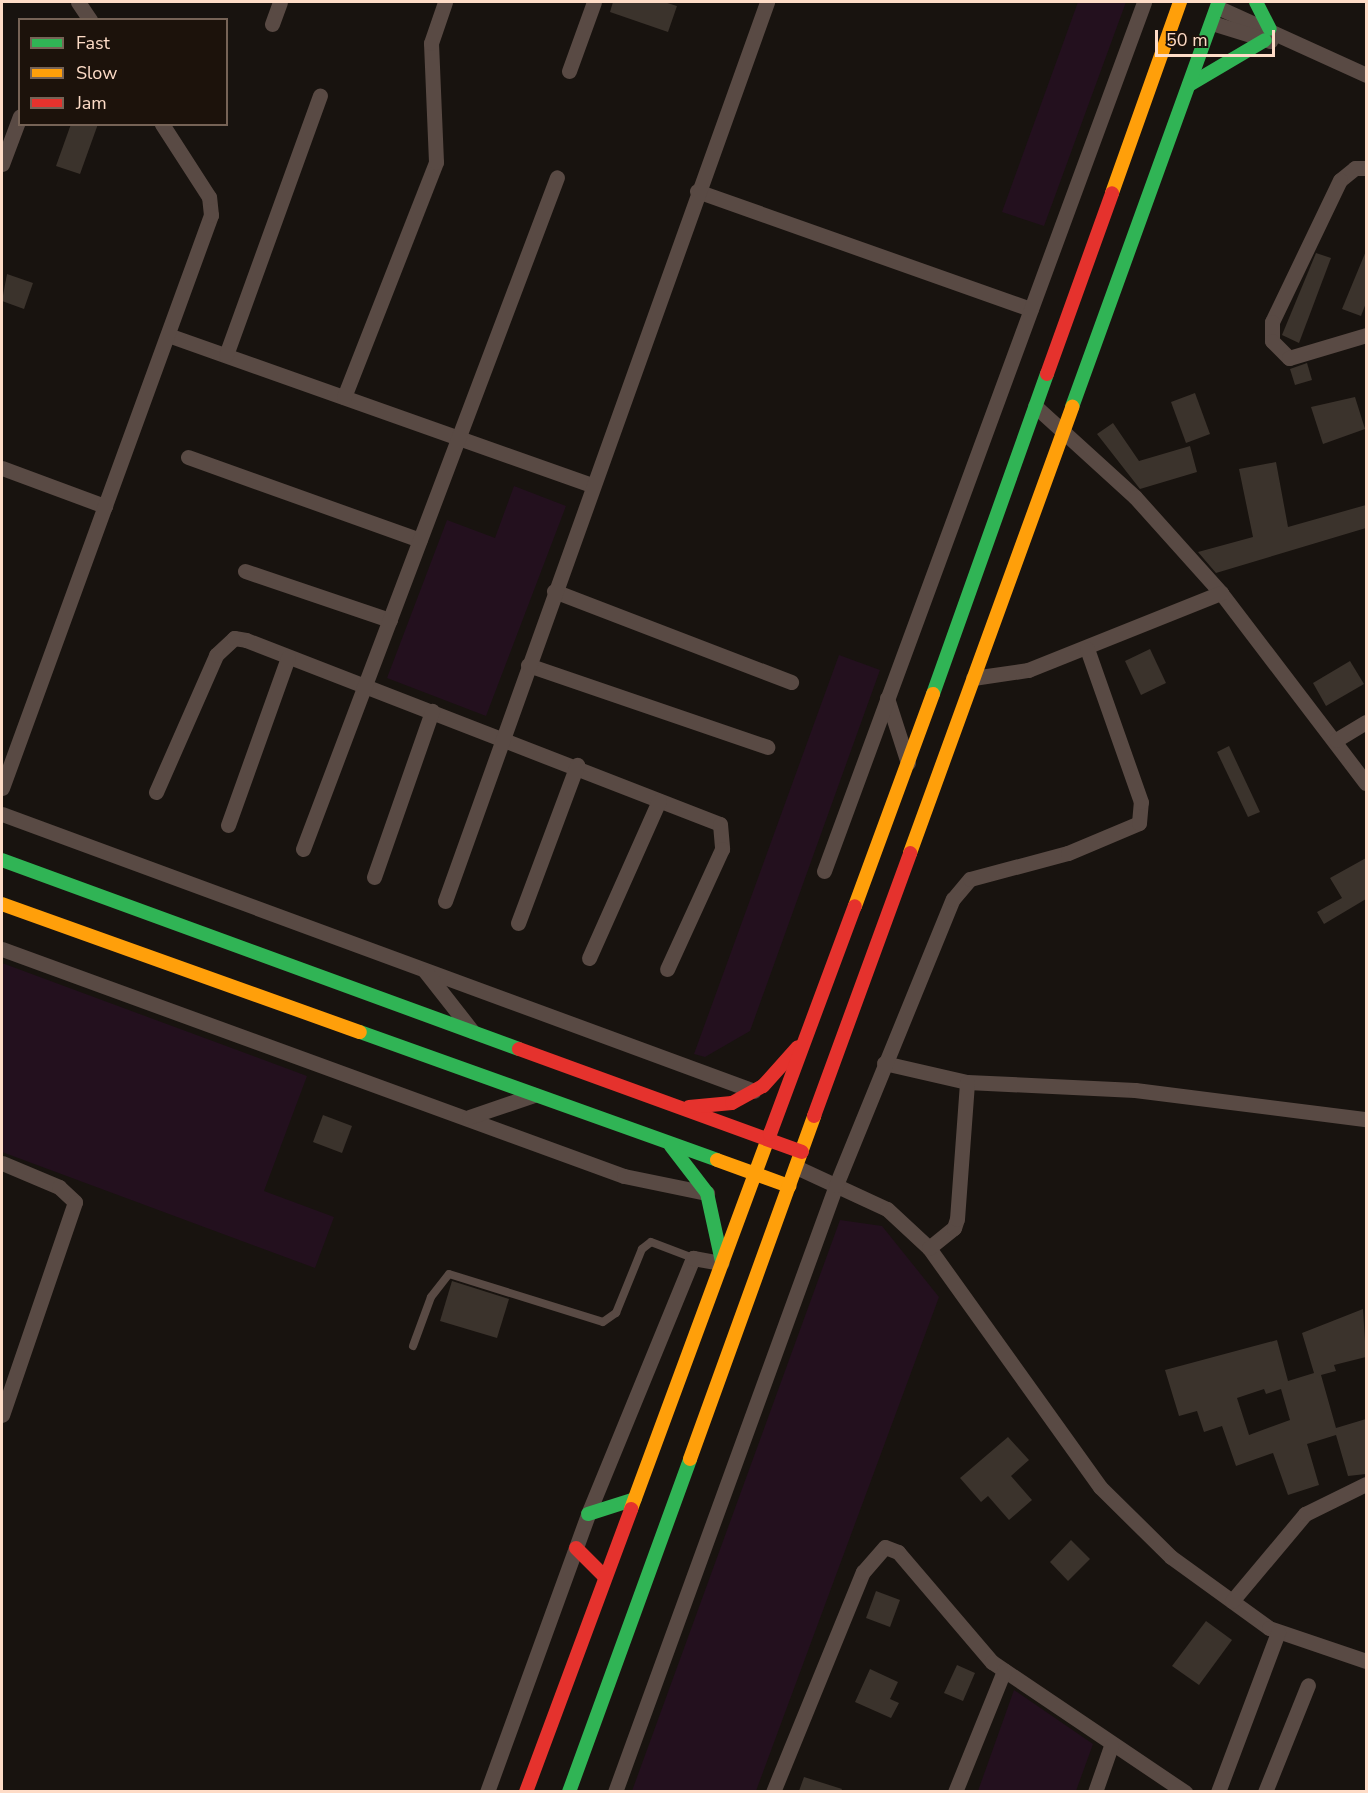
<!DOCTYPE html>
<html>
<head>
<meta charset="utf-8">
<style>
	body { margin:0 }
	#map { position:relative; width:1368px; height:1793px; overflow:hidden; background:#18130f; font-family:"Nunito Sans",sans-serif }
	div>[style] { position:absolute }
	.green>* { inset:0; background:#23101e }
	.building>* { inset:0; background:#3b332c }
	.lane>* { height:8px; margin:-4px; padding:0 4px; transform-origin:4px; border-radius:4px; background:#594a44 }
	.street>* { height:15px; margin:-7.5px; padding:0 7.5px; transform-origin:7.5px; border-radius:7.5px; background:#594a44 }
	.fast>* { height:14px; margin:-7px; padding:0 7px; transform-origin:7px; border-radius:7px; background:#30b455 }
	.slow>* { height:14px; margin:-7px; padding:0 7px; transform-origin:7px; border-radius:7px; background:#ff9f0a }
	.jam>* { height:14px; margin:-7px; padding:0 7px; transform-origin:7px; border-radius:7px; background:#e5322d }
	span { translate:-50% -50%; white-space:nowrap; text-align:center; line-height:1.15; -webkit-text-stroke:6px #1c120b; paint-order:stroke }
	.frame { position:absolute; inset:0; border:3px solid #fedcc7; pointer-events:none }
	.legend { position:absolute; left:18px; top:18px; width:210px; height:108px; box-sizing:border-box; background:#1c120b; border:2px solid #766356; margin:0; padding:8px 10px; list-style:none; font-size:18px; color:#fedcc7 }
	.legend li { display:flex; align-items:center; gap:12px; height:30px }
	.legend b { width:30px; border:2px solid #766356 }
	.scale { position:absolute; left:1155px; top:30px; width:120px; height:27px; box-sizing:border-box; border:3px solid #fedcc7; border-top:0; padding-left:8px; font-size:18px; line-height:21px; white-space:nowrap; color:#fedcc7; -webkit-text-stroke:4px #1c120b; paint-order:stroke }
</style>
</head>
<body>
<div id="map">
	<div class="green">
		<i style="clip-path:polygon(1078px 2px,1126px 2px,1044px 226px,1002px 212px)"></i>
		<i style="clip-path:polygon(514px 486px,566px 506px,486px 716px,387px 678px,447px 520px,495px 538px)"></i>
		<i style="clip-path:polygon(839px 655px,880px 670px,750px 1031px,705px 1057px,694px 1054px)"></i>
		<i style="clip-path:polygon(2px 963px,307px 1076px,264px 1191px,334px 1217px,315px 1268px,2px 1152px)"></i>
		<i style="clip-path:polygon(840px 1220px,882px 1226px,939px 1297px,756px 1791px,632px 1791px)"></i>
		<i style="clip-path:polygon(1014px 1690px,1093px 1744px,1076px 1791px,978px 1791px)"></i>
	</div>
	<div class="building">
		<i style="clip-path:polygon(613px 2px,664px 2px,677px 6px,668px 32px,610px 12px)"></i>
		<i style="clip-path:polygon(71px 124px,98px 124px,80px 174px,56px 166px)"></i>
		<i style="clip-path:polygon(1366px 251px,1366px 303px,1361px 316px,1342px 309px)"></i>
		<i style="clip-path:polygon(1316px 253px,1331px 258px,1299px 343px,1282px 335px)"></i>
		<i style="clip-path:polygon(7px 274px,33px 283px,24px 309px,2px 301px)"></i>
		<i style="clip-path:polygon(1307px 363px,1312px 380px,1295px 385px,1290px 369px)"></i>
		<i style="clip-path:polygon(1195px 393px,1210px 434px,1186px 443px,1171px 402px)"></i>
		<i style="clip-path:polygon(1355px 397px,1365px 429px,1323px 444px,1311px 407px)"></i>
		<i style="clip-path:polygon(1113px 423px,1139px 461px,1190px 446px,1197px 472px,1140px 489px,1097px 434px)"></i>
		<i style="clip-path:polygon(1276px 462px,1288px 527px,1366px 505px,1366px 528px,1216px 573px,1198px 552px,1253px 537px,1239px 469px)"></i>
		<i style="clip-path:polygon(1150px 649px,1166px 683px,1141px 695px,1125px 661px)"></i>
		<i style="clip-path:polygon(1350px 661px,1364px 684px,1326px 706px,1313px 683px)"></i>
		<i style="clip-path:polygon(1229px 746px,1260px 812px,1248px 817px,1217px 752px)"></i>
		<i style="clip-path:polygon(1366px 858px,1366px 899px,1324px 924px,1317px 912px,1342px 898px,1330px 878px)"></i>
		<i style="clip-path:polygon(323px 1115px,352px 1126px,342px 1153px,313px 1142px)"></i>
		<i style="clip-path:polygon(452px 1281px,509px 1299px,497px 1338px,440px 1321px)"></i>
		<i style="clip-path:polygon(evenodd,1363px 1309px,1366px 1357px,1334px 1365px,1336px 1371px,1321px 1375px,1336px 1428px,1366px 1419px,1366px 1474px,1348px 1476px,1336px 1435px,1307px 1444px,1319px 1485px,1288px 1495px,1273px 1453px,1236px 1466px,1222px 1426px,1204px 1432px,1197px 1411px,1179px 1416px,1165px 1370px,1277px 1340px,1288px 1381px,1314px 1373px,1302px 1333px,1363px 1309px,1264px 1389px,1266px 1394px,1281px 1389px,1290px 1420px,1249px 1435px,1237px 1398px,1264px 1389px)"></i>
		<i style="clip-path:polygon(1008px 1437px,1029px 1460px,1011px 1476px,1032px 1500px,1009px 1520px,988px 1496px,981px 1502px,960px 1478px)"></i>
		<i style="clip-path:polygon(1071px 1540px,1090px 1559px,1068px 1581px,1050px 1562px)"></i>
		<i style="clip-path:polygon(876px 1591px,900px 1600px,890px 1627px,866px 1618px)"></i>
		<i style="clip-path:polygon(1206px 1621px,1232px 1640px,1199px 1685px,1172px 1666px)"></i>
		<i style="clip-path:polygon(957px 1665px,975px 1673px,963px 1701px,944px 1693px)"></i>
		<i style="clip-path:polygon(870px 1669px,898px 1682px,890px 1699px,899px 1703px,891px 1718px,855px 1702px)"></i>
		<i style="clip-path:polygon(804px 1777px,842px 1789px,841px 1791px,799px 1791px)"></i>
	</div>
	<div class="lane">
		<i style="left:413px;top:1346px;width:52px;rotate:-69.8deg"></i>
		<i style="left:431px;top:1297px;width:29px;rotate:-52deg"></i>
		<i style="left:449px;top:1274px;width:161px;rotate:17.3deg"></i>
		<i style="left:603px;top:1322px;width:16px;rotate:-35deg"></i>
		<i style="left:616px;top:1313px;width:69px;rotate:-67.9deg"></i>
		<i style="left:642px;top:1249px;width:11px;rotate:-38deg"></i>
		<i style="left:651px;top:1242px;width:45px;rotate:20.9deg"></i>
	</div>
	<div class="street">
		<i style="left:78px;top:2px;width:22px;rotate:56deg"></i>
		<i style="left:1217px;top:7px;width:164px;rotate:24.5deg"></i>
		<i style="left:1212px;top:23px;width:61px;rotate:17.2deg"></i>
		<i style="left:272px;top:24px;width:23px;rotate:-70deg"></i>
		<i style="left:569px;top:71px;width:73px;rotate:-70.1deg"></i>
		<i style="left:2px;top:164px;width:51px;rotate:-69.4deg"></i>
		<i style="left:1366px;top:168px;width:11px;rotate:180deg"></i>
		<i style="left:1355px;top:168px;width:19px;rotate:141deg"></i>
		<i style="left:1340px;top:180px;width:157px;rotate:115.6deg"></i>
		<i style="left:1272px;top:322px;width:19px;rotate:90deg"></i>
		<i style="left:1272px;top:341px;width:24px;rotate:45deg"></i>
		<i style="left:1289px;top:358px;width:80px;rotate:-16.6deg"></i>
		<i style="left:697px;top:191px;width:354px;rotate:19.5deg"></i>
		<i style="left:168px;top:335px;width:449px;rotate:19.5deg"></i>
		<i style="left:226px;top:355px;width:276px;rotate:-70.1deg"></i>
		<i style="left:344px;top:397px;width:252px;rotate:-68.6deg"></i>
		<i style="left:436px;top:162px;width:119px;rotate:-92.4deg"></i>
		<i style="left:431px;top:43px;width:43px;rotate:-71.1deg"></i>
		<i style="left:1035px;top:406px;width:135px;rotate:42.3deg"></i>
		<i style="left:1135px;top:497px;width:129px;rotate:48.1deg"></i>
		<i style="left:1221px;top:593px;width:239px;rotate:52.7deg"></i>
		<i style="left:188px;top:457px;width:246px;rotate:19.7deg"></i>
		<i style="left:2px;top:468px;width:110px;rotate:20.3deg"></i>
		<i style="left:245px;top:571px;width:153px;rotate:18.7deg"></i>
		<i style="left:554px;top:591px;width:254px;rotate:21deg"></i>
		<i style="left:528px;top:665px;width:253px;rotate:18.9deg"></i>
		<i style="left:973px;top:678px;width:56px;rotate:-8.3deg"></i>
		<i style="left:1028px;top:670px;width:208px;rotate:-21.8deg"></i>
		<i style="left:887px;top:698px;width:68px;rotate:72.1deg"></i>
		<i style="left:1336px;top:740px;width:35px;rotate:-31deg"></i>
		<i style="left:2px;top:788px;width:610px;rotate:-69.96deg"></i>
		<i style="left:211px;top:215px;width:18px;rotate:-96deg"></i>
		<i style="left:209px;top:197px;width:87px;rotate:-122.8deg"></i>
		<i style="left:156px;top:792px;width:150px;rotate:-66.3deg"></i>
		<i style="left:216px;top:655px;width:25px;rotate:-43deg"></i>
		<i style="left:234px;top:638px;width:12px;rotate:9deg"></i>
		<i style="left:246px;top:640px;width:508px;rotate:21.22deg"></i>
		<i style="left:720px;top:824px;width:25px;rotate:85deg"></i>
		<i style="left:722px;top:849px;width:132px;rotate:114.6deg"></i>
		<i style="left:2px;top:814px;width:801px;rotate:20.22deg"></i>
		<i style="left:228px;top:825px;width:178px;rotate:-70.3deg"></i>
		<i style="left:303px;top:849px;width:718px;rotate:-69.29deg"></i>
		<i style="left:824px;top:871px;width:926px;rotate:-69.78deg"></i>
		<i style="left:374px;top:877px;width:176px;rotate:-70.7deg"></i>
		<i style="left:445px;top:901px;width:955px;rotate:-70.29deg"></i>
		<i style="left:518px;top:923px;width:169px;rotate:-69.5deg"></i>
		<i style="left:2px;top:949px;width:662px;rotate:20.05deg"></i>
		<i style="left:624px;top:1176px;width:85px;rotate:11.6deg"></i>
		<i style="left:589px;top:958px;width:172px;rotate:-66deg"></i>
		<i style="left:425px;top:971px;width:76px;rotate:51.9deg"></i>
		<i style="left:884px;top:1063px;width:85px;rotate:12.9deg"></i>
		<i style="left:967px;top:1082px;width:168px;rotate:2.7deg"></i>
		<i style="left:1135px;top:1090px;width:233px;rotate:7.2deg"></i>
		<i style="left:469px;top:1117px;width:69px;rotate:-18.7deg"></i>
		<i style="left:2px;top:1163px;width:62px;rotate:22.8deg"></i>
		<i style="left:59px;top:1187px;width:22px;rotate:43deg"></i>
		<i style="left:75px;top:1202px;width:225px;rotate:108.9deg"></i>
		<i style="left:796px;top:1167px;width:100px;rotate:24.8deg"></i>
		<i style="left:887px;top:1209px;width:57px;rotate:42.9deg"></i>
		<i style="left:929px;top:1248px;width:294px;rotate:54.4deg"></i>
		<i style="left:1100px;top:1487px;width:100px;rotate:44.6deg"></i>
		<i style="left:1171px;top:1557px;width:121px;rotate:35.9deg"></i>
		<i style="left:1269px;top:1628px;width:102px;rotate:18.8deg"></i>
		<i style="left:929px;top:1248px;width:32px;rotate:-39deg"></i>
		<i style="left:954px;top:1228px;width:9px;rotate:-72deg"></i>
		<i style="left:957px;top:1219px;width:137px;rotate:-85.8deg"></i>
		<i style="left:1232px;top:1601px;width:114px;rotate:-50deg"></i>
		<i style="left:1305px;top:1514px;width:68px;rotate:-26.2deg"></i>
		<i style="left:487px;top:1792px;width:296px;rotate:-70deg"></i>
		<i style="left:588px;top:1514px;width:277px;rotate:-67.7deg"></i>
		<i style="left:693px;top:1258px;width:29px;rotate:10deg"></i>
		<i style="left:615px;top:1792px;width:646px;rotate:-69.99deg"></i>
		<i style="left:836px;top:1185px;width:309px;rotate:-67.8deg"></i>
		<i style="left:953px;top:899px;width:26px;rotate:-50deg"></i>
		<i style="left:970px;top:879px;width:101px;rotate:-14.9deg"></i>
		<i style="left:1068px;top:853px;width:77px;rotate:-22.9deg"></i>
		<i style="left:1139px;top:823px;width:21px;rotate:-85deg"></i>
		<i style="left:1141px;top:802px;width:162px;rotate:-109.4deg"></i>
		<i style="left:773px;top:1792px;width:238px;rotate:-67.8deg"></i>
		<i style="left:863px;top:1572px;width:33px;rotate:-49deg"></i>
		<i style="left:885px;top:1547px;width:14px;rotate:21deg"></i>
		<i style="left:898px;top:1552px;width:145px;rotate:49.5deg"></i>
		<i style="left:992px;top:1662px;width:233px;rotate:34deg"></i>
		<i style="left:955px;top:1792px;width:131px;rotate:-68deg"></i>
		<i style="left:1095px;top:1792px;width:49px;rotate:-70.8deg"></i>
		<i style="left:1218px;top:1792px;width:171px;rotate:-69.4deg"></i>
		<i style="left:1265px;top:1792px;width:115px;rotate:-68.1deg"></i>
	</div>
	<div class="fast">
		<i style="left:1256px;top:2px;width:30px;rotate:63deg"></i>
		<i style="left:1189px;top:85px;width:88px;rotate:-30.6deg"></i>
		<i style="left:1072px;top:407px;width:431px;rotate:-70.1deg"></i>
		<i style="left:933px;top:694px;width:340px;rotate:-70.4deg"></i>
		<i style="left:2px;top:860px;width:550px;rotate:20.08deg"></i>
		<i style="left:360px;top:1032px;width:379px;rotate:19.7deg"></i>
		<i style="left:671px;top:1146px;width:59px;rotate:52.5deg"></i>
		<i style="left:707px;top:1193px;width:71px;rotate:77.7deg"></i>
		<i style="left:588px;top:1514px;width:49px;rotate:-17.7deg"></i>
		<i style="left:569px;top:1792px;width:354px;rotate:-70deg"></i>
	</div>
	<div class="slow">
		<i style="left:1112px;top:193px;width:203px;rotate:-70.4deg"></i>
		<i style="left:910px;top:853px;width:475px;rotate:-70deg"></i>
		<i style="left:2px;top:904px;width:380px;rotate:19.7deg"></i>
		<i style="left:855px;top:906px;width:226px;rotate:-69.8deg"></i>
		<i style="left:717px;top:1160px;width:77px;rotate:19.9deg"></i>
		<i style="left:690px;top:1459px;width:365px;rotate:-70.1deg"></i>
		<i style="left:631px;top:1509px;width:400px;rotate:-69.7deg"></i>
	</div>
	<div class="jam">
		<i style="left:1047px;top:374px;width:192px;rotate:-70.2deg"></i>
		<i style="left:519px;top:1049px;width:301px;rotate:20deg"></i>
		<i style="left:689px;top:1107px;width:43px;rotate:-5.3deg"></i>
		<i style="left:732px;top:1103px;width:35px;rotate:-29deg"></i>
		<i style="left:763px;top:1086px;width:52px;rotate:-48.1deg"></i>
		<i style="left:814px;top:1116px;width:280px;rotate:-69.9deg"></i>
		<i style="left:770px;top:1134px;width:243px;rotate:-69.6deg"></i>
		<i style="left:576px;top:1548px;width:41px;rotate:45deg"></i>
		<i style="left:526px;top:1792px;width:302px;rotate:-69.6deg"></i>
	</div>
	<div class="frame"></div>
	<ul class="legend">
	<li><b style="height:8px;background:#30b455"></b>Fast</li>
	<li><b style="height:8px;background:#ff9f0a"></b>Slow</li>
	<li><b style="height:8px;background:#e5322d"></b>Jam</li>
	</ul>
	<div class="scale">50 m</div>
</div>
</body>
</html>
